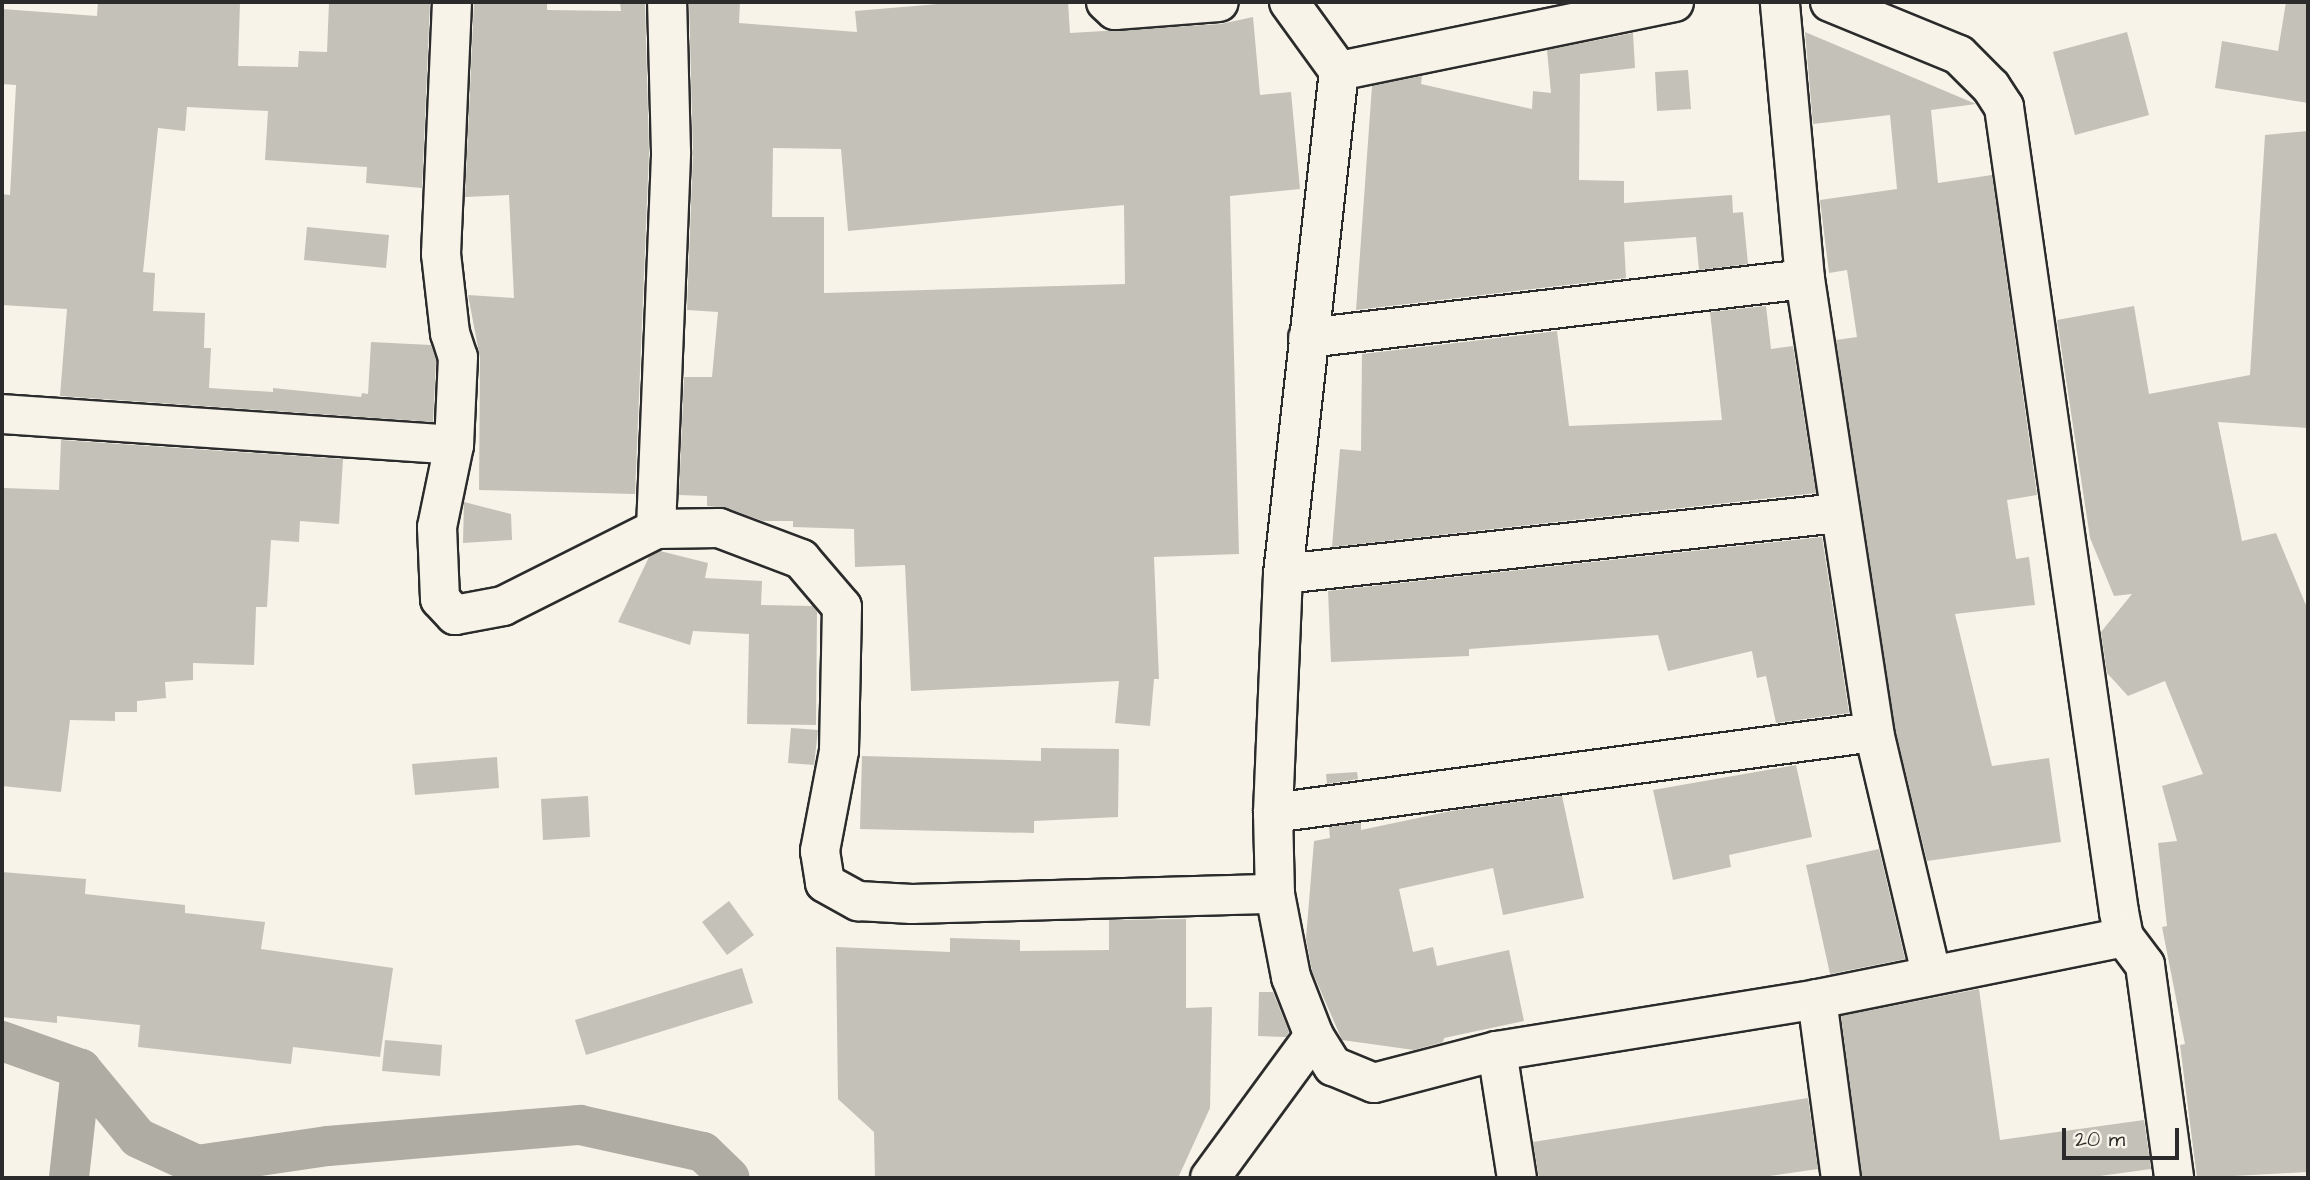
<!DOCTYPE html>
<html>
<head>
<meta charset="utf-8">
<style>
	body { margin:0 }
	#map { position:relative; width:2310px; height:1180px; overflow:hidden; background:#f7f3e8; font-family:"Architects Daughter",sans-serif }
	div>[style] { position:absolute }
	.canal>* { height:40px; margin:-20px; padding:0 20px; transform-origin:20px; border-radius:20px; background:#afaca4 }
	.building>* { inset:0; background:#c4c1b9 }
	.roads { filter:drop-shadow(2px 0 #2b2b2b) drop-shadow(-2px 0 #2b2b2b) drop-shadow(0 2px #2b2b2b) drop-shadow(0 -2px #2b2b2b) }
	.street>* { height:38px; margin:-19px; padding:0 19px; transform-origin:19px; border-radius:19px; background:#f7f3e8 }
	span { translate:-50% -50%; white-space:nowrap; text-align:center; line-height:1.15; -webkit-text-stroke:6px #f7f3e8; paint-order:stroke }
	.frame { position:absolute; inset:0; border:4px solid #2b2b2b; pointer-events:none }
	.scale { position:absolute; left:2062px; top:1128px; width:117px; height:32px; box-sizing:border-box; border:4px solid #2b2b2b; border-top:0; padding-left:9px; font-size:21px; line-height:24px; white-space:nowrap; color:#2b2b2b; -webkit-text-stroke:5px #f7f3e8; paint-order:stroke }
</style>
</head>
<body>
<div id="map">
	<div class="canal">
		<i style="left:2px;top:1041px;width:84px;rotate:19.5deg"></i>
		<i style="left:81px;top:1069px;width:110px;rotate:96.3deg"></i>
		<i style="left:81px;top:1069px;width:89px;rotate:50.4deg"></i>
		<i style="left:138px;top:1138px;width:65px;rotate:24.6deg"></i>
		<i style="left:197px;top:1165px;width:132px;rotate:-8.3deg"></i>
		<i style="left:328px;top:1146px;width:253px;rotate:-4.8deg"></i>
		<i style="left:580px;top:1125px;width:126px;rotate:12.4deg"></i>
		<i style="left:703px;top:1152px;width:37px;rotate:44deg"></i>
	</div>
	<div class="building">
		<i style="clip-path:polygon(98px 2px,240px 2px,238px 66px,298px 67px,299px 51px,327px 52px,329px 2px,430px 2px,422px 188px,366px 183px,367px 167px,265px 160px,268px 111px,187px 107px,185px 131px,158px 128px,143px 272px,155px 273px,153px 311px,205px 313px,204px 348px,211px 348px,209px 388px,273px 392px,273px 388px,361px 397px,362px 393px,368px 394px,371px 342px,431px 345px,436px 360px,433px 422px,60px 396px,67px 309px,2px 305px,2px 194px,10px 195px,16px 85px,2px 84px,2px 9px,97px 16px)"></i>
		<i style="clip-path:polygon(474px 2px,547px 2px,547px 10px,621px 11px,620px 2px,645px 2px,649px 152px,635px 494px,479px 490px,480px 358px,468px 295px,514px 298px,509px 195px,465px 197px)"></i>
		<i style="clip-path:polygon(evenodd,689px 2px,740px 2px,739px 23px,857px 32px,855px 11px,962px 2px,1068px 2px,1070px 33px,1221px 24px,1253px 17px,1260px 95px,1291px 92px,1300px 189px,1230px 196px,1239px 554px,1154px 557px,1159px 679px,1154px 679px,1150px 726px,1115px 723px,1119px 681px,911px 691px,905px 565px,855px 567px,854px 529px,793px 527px,793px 521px,763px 521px,727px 508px,707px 506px,707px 496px,679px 495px,684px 377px,712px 377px,718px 312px,687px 310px,693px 153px,689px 2px,773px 148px,841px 149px,848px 231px,1124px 205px,1125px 284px,824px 293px,824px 217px,772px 217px,773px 148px)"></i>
		<i style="clip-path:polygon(2286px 2px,2308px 2px,2308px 103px,2215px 88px,2222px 41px,2278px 51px)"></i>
		<i style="clip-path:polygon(1805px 32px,1976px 104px,1931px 110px,1938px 183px,1992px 175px,2037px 495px,2007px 500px,2016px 559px,2029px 557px,2035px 605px,1955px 614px,1992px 766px,2049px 758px,2061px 842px,1927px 861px,1895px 728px,1836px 340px,1857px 337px,1847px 270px,1829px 273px,1820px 200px,1897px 189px,1890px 115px,1813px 124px)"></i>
		<i style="clip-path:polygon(2127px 32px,2149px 115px,2075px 135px,2053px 52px)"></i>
		<i style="clip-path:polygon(1633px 33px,1635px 68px,1580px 74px,1579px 180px,1624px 181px,1624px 203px,1732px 195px,1733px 213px,1743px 212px,1748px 264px,1699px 270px,1696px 237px,1624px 242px,1626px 278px,1356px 310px,1372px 86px,1422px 76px,1421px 84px,1532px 109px,1533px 91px,1551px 93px,1547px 50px)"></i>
		<i style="clip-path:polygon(1688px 70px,1691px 109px,1657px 111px,1655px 72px)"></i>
		<i style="clip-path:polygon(2308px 131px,2308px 428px,2218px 422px,2242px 541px,2276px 533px,2308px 610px,2308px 1172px,2197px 1178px,2180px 1045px,2185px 1044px,2162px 927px,2167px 926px,2158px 843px,2177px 841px,2162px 786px,2203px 774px,2165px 681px,2128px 696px,2107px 673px,2101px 632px,2132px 594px,2114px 596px,2090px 538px,2057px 320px,2134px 306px,2149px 394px,2250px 375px,2265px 135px)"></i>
		<i style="clip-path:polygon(307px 227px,389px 235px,386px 268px,304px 260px)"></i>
		<i style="clip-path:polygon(1766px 306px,1771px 349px,1793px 346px,1816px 493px,1332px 547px,1340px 449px,1361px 451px,1362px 354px,1557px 331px,1569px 426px,1722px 420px,1710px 312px)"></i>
		<i style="clip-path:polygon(61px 440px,343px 459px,339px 524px,300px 521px,299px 542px,271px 540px,267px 607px,256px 607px,254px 665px,193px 663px,193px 680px,165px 682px,166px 698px,137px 701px,137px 712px,115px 712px,115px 721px,70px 720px,61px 792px,2px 786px,4px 488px,59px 490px)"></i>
		<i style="clip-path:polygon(464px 502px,511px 514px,512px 540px,463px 543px)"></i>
		<i style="clip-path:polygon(1822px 537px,1849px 713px,1776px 723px,1766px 676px,1757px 678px,1752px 651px,1668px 671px,1658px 635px,1469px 649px,1469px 656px,1331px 662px,1328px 591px)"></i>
		<i style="clip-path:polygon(660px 551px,708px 563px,705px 578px,762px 581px,761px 605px,813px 606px,817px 612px,816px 725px,747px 724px,749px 634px,693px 631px,690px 645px,618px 622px,649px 557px)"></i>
		<i style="clip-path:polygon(791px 728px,818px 730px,814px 765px,788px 763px)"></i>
		<i style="clip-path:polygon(1041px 748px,1119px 749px,1118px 817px,1034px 821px,1034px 833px,860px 829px,862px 756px,1041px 761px)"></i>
		<i style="clip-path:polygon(497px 757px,499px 788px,415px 795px,412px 764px)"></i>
		<i style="clip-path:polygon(1796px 765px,1812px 837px,1729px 855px,1731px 867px,1673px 880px,1653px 790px)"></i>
		<i style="clip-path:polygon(1357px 772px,1358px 779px,1327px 784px,1326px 774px)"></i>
		<i style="clip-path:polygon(588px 796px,590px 837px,543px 840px,541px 799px)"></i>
		<i style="clip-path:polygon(1562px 796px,1584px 898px,1503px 915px,1493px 868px,1399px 889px,1413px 952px,1433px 947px,1437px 966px,1509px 950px,1524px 1021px,1444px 1038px,1443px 1042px,1414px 1050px,1342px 1040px,1312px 971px,1306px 938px,1314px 841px,1330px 838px,1329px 827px,1361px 823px,1361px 830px,1451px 811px)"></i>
		<i style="clip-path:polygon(1879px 849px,1905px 959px,1830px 974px,1806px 865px)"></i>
		<i style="clip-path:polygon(2px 872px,86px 879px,85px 894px,185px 905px,185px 913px,265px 922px,261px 949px,393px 968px,380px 1057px,293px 1047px,291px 1064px,138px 1047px,140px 1025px,57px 1016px,57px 1023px,2px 1017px)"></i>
		<i style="clip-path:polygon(729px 901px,754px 935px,727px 955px,702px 922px)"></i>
		<i style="clip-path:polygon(1186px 919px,1186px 1008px,1212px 1007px,1210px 1108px,1178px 1178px,875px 1178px,874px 1132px,838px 1099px,836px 947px,950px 952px,950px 938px,1020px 940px,1020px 951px,1109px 950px,1109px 920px)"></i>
		<i style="clip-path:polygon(742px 968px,753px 1003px,586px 1055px,575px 1020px)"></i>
		<i style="clip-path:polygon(1979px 989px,2000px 1140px,2144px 1120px,2151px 1169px,2085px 1178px,1862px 1178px,1841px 1016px)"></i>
		<i style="clip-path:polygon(1259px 992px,1273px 992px,1289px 1032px,1286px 1037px,1258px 1036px)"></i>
		<i style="clip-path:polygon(385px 1040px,442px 1045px,440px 1076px,382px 1071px)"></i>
		<i style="clip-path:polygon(1808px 1098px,1818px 1169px,1755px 1178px,1539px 1178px,1533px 1142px)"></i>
	</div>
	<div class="roads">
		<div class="street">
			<i style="left:452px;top:2px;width:252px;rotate:92.5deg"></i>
			<i style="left:441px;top:254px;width:80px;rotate:83.5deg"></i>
			<i style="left:450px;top:333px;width:25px;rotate:72deg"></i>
			<i style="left:458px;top:357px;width:88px;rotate:92.6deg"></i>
			<i style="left:1106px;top:2px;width:12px;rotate:42deg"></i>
			<i style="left:1115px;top:10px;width:104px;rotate:-4.4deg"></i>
			<i style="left:1289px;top:2px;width:85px;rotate:54.1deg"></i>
			<i style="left:1339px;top:71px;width:342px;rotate:-11.6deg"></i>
			<i style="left:1830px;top:2px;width:139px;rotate:22.3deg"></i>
			<i style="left:1959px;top:55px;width:45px;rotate:45deg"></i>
			<i style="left:1991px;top:87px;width:24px;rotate:57deg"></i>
			<i style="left:2004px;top:107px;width:813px;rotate:81.87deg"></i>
			<i style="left:2119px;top:912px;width:25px;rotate:79deg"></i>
			<i style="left:2124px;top:937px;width:35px;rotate:53deg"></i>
			<i style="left:2145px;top:965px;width:215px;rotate:82.2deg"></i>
			<i style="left:1339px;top:71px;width:506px;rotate:96.35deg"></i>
			<i style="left:1283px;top:574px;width:239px;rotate:92.4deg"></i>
			<i style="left:1273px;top:813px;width:81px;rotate:88.6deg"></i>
			<i style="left:1275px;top:894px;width:85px;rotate:79.1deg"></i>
			<i style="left:1291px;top:977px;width:63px;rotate:68.7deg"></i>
			<i style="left:1314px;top:1036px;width:36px;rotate:58deg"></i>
			<i style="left:1333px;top:1066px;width:44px;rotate:22.5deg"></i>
			<i style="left:1374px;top:1083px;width:127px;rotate:-14.6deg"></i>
			<i style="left:1497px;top:1051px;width:129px;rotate:81.1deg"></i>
			<i style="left:1805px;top:279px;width:458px;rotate:81.3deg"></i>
			<i style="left:1874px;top:732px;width:248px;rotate:76.7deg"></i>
			<i style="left:1308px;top:338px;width:500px;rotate:-6.77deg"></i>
			<i style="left:1805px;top:279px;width:278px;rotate:-95.2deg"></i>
			<i style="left:2px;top:414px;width:453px;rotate:3.9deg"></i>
			<i style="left:454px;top:445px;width:84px;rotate:101.7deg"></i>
			<i style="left:437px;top:527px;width:72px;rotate:87.6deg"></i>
			<i style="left:440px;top:599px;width:22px;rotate:47deg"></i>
			<i style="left:455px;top:615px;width:49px;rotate:-10.6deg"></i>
			<i style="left:503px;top:606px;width:171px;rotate:-26.7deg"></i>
			<i style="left:656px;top:529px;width:63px;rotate:-0.9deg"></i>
			<i style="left:719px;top:528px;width:88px;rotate:20.7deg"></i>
			<i style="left:801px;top:559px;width:63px;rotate:49.5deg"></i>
			<i style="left:842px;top:607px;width:144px;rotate:91.2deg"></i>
			<i style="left:839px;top:751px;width:102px;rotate:100.8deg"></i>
			<i style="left:820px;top:851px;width:32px;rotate:81deg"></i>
			<i style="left:825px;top:883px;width:38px;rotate:29deg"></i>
			<i style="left:858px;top:901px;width:54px;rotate:3.2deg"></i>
			<i style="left:912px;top:904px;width:363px;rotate:-1.6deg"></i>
			<i style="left:656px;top:529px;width:377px;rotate:-87.7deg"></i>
			<i style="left:671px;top:152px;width:150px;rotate:-91.5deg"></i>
			<i style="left:1283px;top:574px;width:558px;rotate:-6.27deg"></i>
			<i style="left:1273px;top:813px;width:606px;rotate:-7.68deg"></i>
			<i style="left:1817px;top:999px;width:181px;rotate:82.4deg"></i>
			<i style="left:1497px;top:1051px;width:324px;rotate:-9.2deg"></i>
			<i style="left:1817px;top:999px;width:313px;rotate:-11.4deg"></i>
			<i style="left:1210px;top:1178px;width:176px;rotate:-53.8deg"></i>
		</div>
	</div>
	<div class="frame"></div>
	<div class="scale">20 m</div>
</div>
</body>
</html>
